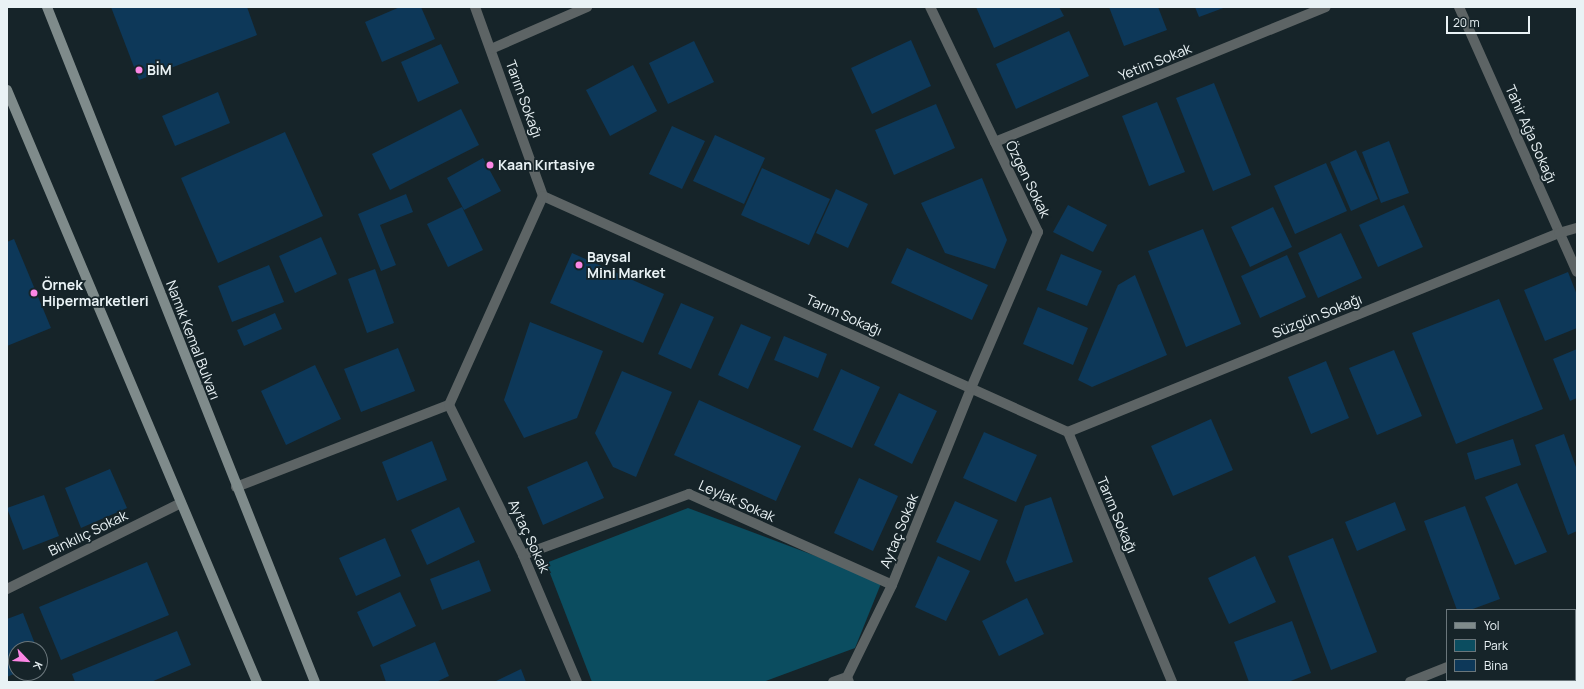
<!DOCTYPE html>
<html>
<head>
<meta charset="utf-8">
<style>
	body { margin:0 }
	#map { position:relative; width:1584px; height:689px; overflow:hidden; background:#162429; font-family:Manrope,sans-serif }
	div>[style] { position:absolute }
	.green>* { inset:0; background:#0b4d60 }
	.building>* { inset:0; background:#0d3859 }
	.street>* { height:10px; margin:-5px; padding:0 5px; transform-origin:5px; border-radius:5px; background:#5d6465 }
	.secondary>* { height:10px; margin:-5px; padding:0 5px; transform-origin:5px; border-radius:5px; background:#7f8b8b }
	.dots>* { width:11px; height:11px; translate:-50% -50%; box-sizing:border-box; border:2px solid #162429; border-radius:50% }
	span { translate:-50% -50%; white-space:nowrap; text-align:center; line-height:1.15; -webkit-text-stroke:3.5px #162429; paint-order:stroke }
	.street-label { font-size:14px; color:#e9f2f5 }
	.poi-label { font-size:14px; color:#e9f2f5; font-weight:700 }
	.left { translate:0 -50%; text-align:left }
	.frame { position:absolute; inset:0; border:8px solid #e9f2f5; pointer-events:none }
	.legend { position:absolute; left:1446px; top:609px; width:130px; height:72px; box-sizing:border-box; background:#162429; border:1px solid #6a767b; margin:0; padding:5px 7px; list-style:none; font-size:12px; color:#e9f2f5 }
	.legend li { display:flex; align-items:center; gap:8px; height:20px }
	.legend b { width:20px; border:1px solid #6a767b }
	.north { position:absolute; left:8px; top:641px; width:40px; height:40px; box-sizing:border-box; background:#162429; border:1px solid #6a767b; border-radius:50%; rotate:115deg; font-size:11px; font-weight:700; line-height:16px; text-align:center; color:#e9f2f5 }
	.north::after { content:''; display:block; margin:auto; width:14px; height:18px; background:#fc86e4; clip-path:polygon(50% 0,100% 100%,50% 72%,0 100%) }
	.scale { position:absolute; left:1446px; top:16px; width:84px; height:18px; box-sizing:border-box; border:2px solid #e9f2f5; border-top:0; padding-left:5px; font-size:12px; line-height:14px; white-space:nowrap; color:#e9f2f5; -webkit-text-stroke:3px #162429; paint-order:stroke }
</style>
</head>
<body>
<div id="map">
	<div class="green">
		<i style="clip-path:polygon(688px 508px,882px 581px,855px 648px,763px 682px,592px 682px,546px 563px)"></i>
	</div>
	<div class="building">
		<i style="clip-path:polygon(111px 7px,247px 7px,257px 35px,139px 80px)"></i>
		<i style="clip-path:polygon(400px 7px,421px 7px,435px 39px,382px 62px,365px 22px)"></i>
		<i style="clip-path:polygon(976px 7px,1059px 7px,1064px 16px,994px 48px)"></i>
		<i style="clip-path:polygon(1109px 7px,1158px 7px,1167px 30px,1124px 46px)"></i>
		<i style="clip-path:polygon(1195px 7px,1226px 7px,1199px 17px)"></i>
		<i style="clip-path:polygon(1069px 31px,1089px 76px,1016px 109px,996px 64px)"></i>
		<i style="clip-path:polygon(911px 40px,931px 86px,872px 114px,851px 68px)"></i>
		<i style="clip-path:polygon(694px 41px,714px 82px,668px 104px,649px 63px)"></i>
		<i style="clip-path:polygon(441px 44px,459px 83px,418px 102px,401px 62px)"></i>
		<i style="clip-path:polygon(633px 65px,657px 111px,610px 136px,586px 90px)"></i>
		<i style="clip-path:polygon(1214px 83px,1251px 175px,1213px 191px,1176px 98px)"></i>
		<i style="clip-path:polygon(218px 92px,230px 123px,175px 146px,162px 116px)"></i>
		<i style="clip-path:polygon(1157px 102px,1185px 172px,1149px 186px,1122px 116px)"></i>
		<i style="clip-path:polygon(936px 104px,955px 148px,894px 175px,875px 130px)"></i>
		<i style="clip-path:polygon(461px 109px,479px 145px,390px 190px,372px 154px)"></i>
		<i style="clip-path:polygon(672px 126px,705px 141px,682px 189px,649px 174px)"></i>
		<i style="clip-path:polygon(285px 132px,323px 216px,218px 263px,181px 178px)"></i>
		<i style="clip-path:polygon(715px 135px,765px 158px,744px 204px,693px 181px)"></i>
		<i style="clip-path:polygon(1389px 141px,1409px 193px,1381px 203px,1362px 152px)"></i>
		<i style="clip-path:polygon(1356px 150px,1378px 199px,1351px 211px,1330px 162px)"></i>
		<i style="clip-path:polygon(483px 158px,501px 191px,464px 210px,447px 178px)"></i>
		<i style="clip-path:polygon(1326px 163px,1347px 211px,1295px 234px,1274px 186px)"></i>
		<i style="clip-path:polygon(762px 168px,830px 199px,809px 245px,741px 215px)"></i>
		<i style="clip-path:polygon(982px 178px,1007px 240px,995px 269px,945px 253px,921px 203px)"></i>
		<i style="clip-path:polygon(836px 189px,868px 204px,848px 248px,816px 233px)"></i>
		<i style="clip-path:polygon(406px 194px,413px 212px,380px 225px,396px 265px,381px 271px,358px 214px)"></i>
		<i style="clip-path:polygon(1068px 205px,1107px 225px,1093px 252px,1053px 232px)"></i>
		<i style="clip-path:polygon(1404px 205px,1423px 247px,1378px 267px,1359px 225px)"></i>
		<i style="clip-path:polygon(462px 207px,483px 250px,448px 267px,427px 224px)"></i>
		<i style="clip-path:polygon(1273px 207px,1292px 247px,1250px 267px,1231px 227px)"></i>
		<i style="clip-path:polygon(1203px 229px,1241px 324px,1186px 347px,1148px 251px)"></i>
		<i style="clip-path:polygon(1341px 233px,1362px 278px,1318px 298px,1298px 253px)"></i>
		<i style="clip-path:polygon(321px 237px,337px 274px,295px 293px,279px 256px)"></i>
		<i style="clip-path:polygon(14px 239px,51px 328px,7px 346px,7px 242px)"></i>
		<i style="clip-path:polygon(907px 248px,988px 285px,972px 320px,891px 283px)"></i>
		<i style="clip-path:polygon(572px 253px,664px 294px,643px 343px,550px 303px)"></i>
		<i style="clip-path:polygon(1061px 254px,1102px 271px,1087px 306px,1046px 290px)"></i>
		<i style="clip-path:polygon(1287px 255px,1306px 297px,1260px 318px,1241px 276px)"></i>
		<i style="clip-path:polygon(269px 265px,284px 302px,232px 322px,218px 286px)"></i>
		<i style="clip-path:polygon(375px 269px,394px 323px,367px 333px,348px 279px)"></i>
		<i style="clip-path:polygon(1568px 272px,1577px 295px,1577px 328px,1545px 341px,1524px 290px)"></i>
		<i style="clip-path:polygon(1135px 275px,1167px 355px,1092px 387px,1078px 380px,1118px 285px)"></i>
		<i style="clip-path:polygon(1499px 299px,1543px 409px,1456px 444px,1412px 333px)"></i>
		<i style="clip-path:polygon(681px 303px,714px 317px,691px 369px,658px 354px)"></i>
		<i style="clip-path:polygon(1038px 307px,1088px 328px,1073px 365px,1023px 344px)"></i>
		<i style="clip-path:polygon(275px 313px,282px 329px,244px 346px,237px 330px)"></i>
		<i style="clip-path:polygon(530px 322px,603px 351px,577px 418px,524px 438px,504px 400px)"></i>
		<i style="clip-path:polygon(741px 324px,771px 337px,748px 389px,718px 375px)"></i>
		<i style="clip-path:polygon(784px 336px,827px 354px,818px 378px,774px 360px)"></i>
		<i style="clip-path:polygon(398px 348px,415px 391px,361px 412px,344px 369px)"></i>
		<i style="clip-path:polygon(1577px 349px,1577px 398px,1570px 401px,1553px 359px)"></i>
		<i style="clip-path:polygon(1394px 350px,1422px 416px,1377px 435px,1349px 368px)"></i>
		<i style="clip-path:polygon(1326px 361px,1349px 418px,1311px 434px,1288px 377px)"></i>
		<i style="clip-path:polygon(315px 365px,341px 419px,286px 445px,261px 391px)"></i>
		<i style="clip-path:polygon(841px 369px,880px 387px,852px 448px,813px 430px)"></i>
		<i style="clip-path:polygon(622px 371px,672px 392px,636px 477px,613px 467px,595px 433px)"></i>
		<i style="clip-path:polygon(899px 393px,937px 411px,912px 464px,874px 445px)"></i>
		<i style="clip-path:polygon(699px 400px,801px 446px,776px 501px,674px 455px)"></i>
		<i style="clip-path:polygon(1211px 419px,1233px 470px,1173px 496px,1151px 446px)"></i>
		<i style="clip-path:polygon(984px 432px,1037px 455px,1016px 502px,963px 478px)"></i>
		<i style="clip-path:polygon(1564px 434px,1577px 470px,1577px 531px,1568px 535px,1535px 445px)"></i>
		<i style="clip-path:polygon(1513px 439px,1521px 465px,1475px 480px,1467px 453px)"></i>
		<i style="clip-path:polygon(432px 441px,447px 480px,397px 501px,382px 462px)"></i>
		<i style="clip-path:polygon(587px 461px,604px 498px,543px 525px,527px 487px)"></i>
		<i style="clip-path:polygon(110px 469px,127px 508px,81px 528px,65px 488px)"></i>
		<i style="clip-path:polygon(859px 478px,898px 496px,873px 551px,834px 533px)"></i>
		<i style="clip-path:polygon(1517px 483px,1547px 552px,1515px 565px,1485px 497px)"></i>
		<i style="clip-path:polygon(44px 495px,59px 536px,23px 550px,7px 508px)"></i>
		<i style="clip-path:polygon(1051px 497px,1073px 562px,1015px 582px,1006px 562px,1025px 506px)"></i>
		<i style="clip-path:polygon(955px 501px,998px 520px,980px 561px,936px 542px)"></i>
		<i style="clip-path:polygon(1395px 502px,1406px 530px,1357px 551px,1345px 522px)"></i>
		<i style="clip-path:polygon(1465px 506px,1500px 599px,1470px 610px,1457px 610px,1424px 521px)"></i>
		<i style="clip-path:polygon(459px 507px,475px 542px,427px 565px,411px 530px)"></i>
		<i style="clip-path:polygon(385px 538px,401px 576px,356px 596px,339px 558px)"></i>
		<i style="clip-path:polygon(1333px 538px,1377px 652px,1331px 670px,1288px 556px)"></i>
		<i style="clip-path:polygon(938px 556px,970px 571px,946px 621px,915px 607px)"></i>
		<i style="clip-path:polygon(1255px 556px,1276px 602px,1229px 624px,1208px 578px)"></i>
		<i style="clip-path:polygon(479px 560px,491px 591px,442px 610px,430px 579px)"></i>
		<i style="clip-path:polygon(147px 562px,169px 615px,61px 660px,39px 607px)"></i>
		<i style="clip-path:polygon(400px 592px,416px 626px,373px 647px,357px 612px)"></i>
		<i style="clip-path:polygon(1027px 598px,1044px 634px,999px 656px,982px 621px)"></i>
		<i style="clip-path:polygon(23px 613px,37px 649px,16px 649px,16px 673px,7px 677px,7px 619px)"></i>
		<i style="clip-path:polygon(1292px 621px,1311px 673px,1288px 682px,1249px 682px,1234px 642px)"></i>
		<i style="clip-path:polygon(177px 631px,191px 665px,151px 682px,75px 682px,72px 674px)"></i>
		<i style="clip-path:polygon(435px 642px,449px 676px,436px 682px,386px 682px,380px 665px)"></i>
		<i style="clip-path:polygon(521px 669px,526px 682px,494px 682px)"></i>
	</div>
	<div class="street">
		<i style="left:475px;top:7px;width:201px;rotate:70.2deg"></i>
		<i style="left:543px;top:196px;width:576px;rotate:24.21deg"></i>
		<i style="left:1068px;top:432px;width:271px;rotate:67.4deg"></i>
		<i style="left:1459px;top:7px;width:290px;rotate:66deg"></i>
		<i style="left:491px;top:49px;width:105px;rotate:-23.6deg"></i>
		<i style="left:995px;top:142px;width:357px;rotate:-22.2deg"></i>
		<i style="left:449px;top:405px;width:167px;rotate:63.7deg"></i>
		<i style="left:523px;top:555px;width:138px;rotate:67deg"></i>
		<i style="left:1068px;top:432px;width:530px;rotate:-22.06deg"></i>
		<i style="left:1559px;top:233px;width:19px;rotate:-16deg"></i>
		<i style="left:236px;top:487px;width:228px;rotate:-21.1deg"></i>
		<i style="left:449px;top:405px;width:229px;rotate:-65.8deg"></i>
		<i style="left:523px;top:555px;width:177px;rotate:-20.2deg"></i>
		<i style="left:689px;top:494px;width:222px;rotate:24.1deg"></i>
		<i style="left:7px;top:589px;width:194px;rotate:-26.3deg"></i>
		<i style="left:1575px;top:615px;width:2px;rotate:-27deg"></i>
		<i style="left:833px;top:682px;width:15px;rotate:-20deg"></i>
		<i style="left:849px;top:682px;width:5px;rotate:-112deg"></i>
		<i style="left:847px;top:677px;width:102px;rotate:-63.9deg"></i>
		<i style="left:892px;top:585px;width:212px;rotate:-68.1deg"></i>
		<i style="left:971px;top:388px;width:170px;rotate:-66.8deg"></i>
		<i style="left:1038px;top:232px;width:250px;rotate:-115.6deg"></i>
		<i style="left:1410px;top:682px;width:40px;rotate:-22deg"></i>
	</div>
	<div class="secondary">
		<i style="left:47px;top:7px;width:726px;rotate:68.35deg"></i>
		<i style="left:7px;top:90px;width:643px;rotate:67.11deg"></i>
	</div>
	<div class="dots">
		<i style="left:139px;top:70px;background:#fc86e4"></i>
		<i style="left:490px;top:165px;background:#fc86e4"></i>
		<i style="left:579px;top:265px;background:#fc86e4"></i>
		<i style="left:34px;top:293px;background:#fc86e4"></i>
	</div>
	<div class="street-label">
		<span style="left:1155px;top:62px;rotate:-22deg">Yetim Sokak</span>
		<span style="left:524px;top:99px;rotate:70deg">Tarım Sokağı</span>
		<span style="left:1531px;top:134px;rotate:66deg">Tahir Ağa Sokağı</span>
		<span style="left:1028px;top:179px;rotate:64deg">Özgen Sokak</span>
		<span style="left:844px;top:315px;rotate:24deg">Tarım Sokağı</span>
		<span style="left:1317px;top:316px;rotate:-22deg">Süzgün Sokağı</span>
		<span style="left:193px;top:340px;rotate:69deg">Namık Kemal Bulvarı</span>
		<span style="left:737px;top:501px;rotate:24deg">Leylak Sokak</span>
		<span style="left:1117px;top:515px;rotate:67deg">Tarım Sokağı</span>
		<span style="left:899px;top:531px;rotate:-68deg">Aytaç Sokak</span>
		<span style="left:88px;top:533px;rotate:-26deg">Binkılıç Sokak</span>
		<span style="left:529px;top:536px;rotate:65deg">Aytaç Sokak</span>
	</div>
	<div class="poi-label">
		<span class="left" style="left:147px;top:70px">BİM</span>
		<span class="left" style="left:498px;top:165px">Kaan Kırtasiye</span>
		<span class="left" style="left:587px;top:265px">Baysal<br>Mini Market</span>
		<span class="left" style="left:42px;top:293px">Örnek<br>Hipermarketleri</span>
	</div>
	<div class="frame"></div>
	<ul class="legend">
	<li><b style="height:5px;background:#7f8b8b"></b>Yol</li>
	<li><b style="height:11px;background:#0b4d60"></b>Park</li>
	<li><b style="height:11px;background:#0d3859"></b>Bina</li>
	</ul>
	<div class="north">K</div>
	<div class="scale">20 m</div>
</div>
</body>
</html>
